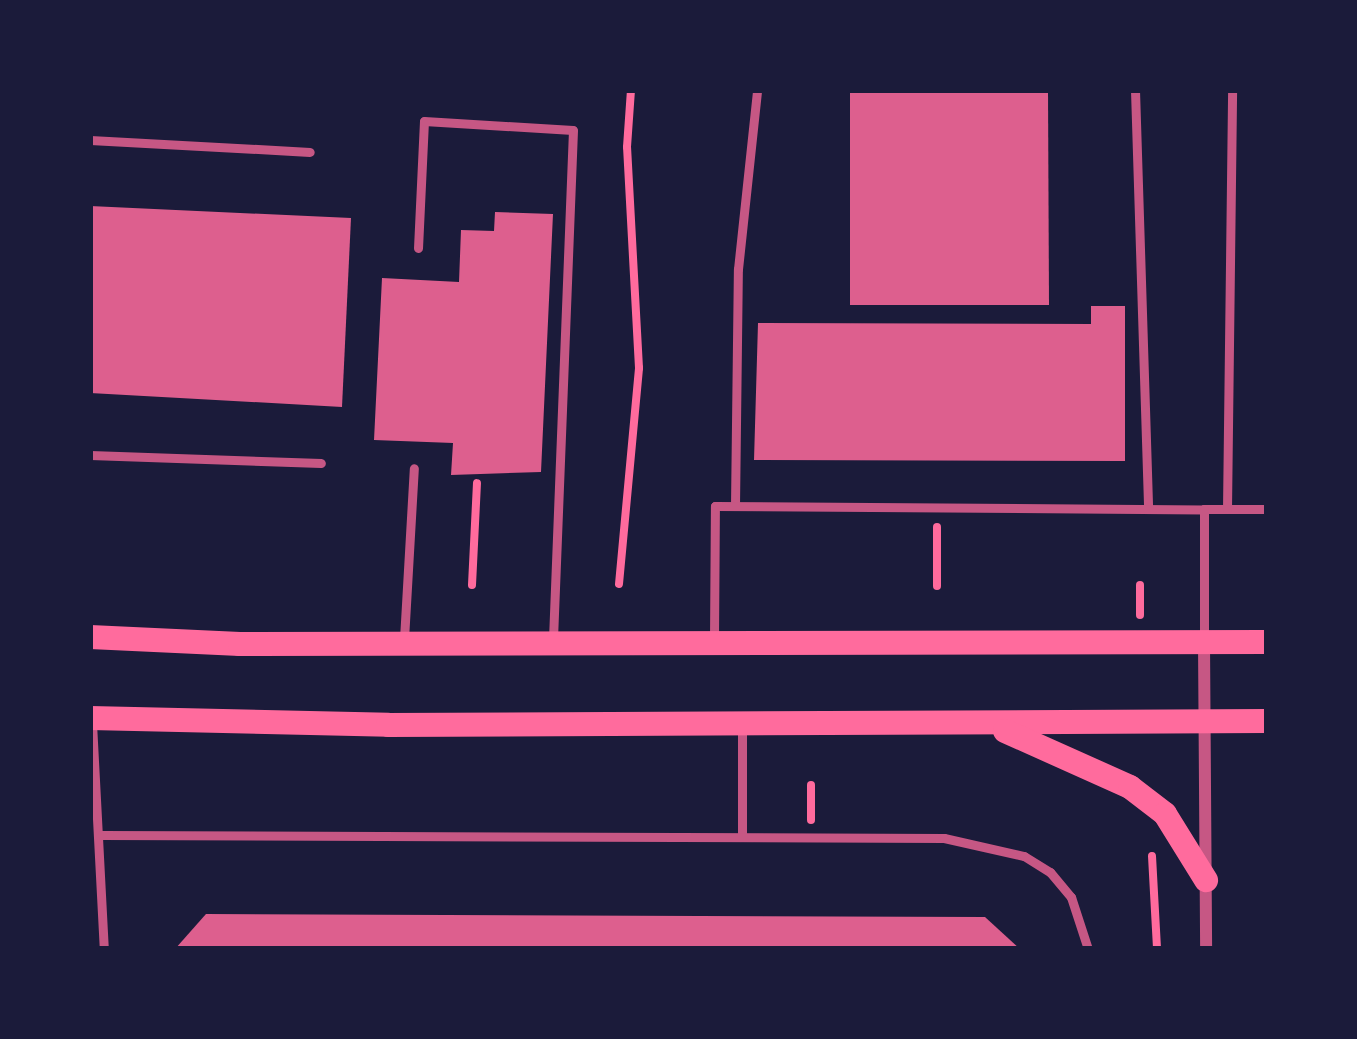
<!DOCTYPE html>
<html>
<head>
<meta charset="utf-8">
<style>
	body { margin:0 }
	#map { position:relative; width:1357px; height:1039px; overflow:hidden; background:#1b1b3a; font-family:"Space Grotesk",sans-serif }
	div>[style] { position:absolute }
	.building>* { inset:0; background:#dd5f8e }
	.path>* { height:8px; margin:-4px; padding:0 4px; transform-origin:4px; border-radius:4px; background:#ff6b9d }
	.service>* { height:9px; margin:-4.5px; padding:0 4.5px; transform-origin:4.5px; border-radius:4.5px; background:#c65784 }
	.minor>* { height:12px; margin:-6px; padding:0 6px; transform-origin:6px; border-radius:6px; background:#c65784 }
	.secondary>* { height:24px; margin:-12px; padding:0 12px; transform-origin:12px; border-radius:12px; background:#ff6b9d }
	span { translate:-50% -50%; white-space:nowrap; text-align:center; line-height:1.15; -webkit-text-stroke:9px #1b1b3a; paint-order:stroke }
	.frame { position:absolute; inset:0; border:93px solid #1b1b3a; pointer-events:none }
</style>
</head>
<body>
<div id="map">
	<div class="building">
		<i style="clip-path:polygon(850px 90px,1048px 90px,1049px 305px,850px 305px)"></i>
		<i style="clip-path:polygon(90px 206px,351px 218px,342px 407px,90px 393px)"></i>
		<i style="clip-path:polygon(495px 212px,553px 214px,541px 472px,451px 475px,453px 443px,374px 440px,382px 278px,459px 282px,461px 230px,494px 231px)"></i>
		<i style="clip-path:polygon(1091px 306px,1125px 306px,1125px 461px,754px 460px,758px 323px,1091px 324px)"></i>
		<i style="clip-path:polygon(206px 914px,985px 917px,1020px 949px,175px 949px)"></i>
	</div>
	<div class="path">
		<i style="left:937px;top:527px;width:59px;rotate:90deg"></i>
		<i style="left:619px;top:584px;width:217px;rotate:-84.7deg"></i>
		<i style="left:639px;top:368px;width:221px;rotate:-93.1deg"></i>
		<i style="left:627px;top:147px;width:57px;rotate:-86deg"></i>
		<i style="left:472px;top:585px;width:102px;rotate:-87.2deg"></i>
		<i style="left:1140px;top:585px;width:30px;rotate:90deg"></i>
		<i style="left:811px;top:785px;width:35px;rotate:90deg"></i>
		<i style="left:1152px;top:856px;width:93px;rotate:86.9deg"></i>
	</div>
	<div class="service">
		<i style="left:1135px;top:90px;width:419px;rotate:88.2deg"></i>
		<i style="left:90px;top:140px;width:220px;rotate:3.1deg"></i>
		<i style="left:418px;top:248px;width:127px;rotate:-87.3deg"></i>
		<i style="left:424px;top:121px;width:149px;rotate:3.5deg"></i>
		<i style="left:573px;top:130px;width:510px;rotate:92.25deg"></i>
		<i style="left:90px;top:455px;width:231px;rotate:2deg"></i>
		<i style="left:735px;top:506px;width:237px;rotate:-89.3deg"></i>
		<i style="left:738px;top:269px;width:180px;rotate:-83.9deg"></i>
		<i style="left:1204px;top:509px;width:63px"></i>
		<i style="left:1227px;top:509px;width:419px;rotate:-89.3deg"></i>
		<i style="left:404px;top:639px;width:171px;rotate:-86.7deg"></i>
		<i style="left:714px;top:639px;width:133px;rotate:-89.6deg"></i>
		<i style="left:715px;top:506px;width:489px;rotate:0.4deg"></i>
		<i style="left:1204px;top:509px;width:130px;rotate:90deg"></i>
		<i style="left:92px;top:723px;width:226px;rotate:87deg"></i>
		<i style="left:742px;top:724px;width:113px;rotate:90deg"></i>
		<i style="left:102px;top:835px;width:842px;rotate:0.2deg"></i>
		<i style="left:944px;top:838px;width:82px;rotate:12.7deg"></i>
		<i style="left:1024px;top:856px;width:31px;rotate:32deg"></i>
		<i style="left:1050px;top:872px;width:33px;rotate:50deg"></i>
		<i style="left:1071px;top:897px;width:55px;rotate:71.9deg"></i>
	</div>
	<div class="minor">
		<i style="left:1204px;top:643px;width:306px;rotate:89.6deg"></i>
	</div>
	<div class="secondary">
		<i style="left:90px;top:637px;width:150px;rotate:2.7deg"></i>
		<i style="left:240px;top:644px;width:1027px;rotate:-0.11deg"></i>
		<i style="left:90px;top:718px;width:298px;rotate:1.3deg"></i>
		<i style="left:388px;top:725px;width:879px;rotate:-0.26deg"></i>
		<i style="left:1005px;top:731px;width:137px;rotate:24.1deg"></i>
		<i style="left:1130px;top:787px;width:44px;rotate:37.6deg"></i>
		<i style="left:1165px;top:814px;width:78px;rotate:58.2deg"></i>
	</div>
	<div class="frame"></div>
</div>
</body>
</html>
